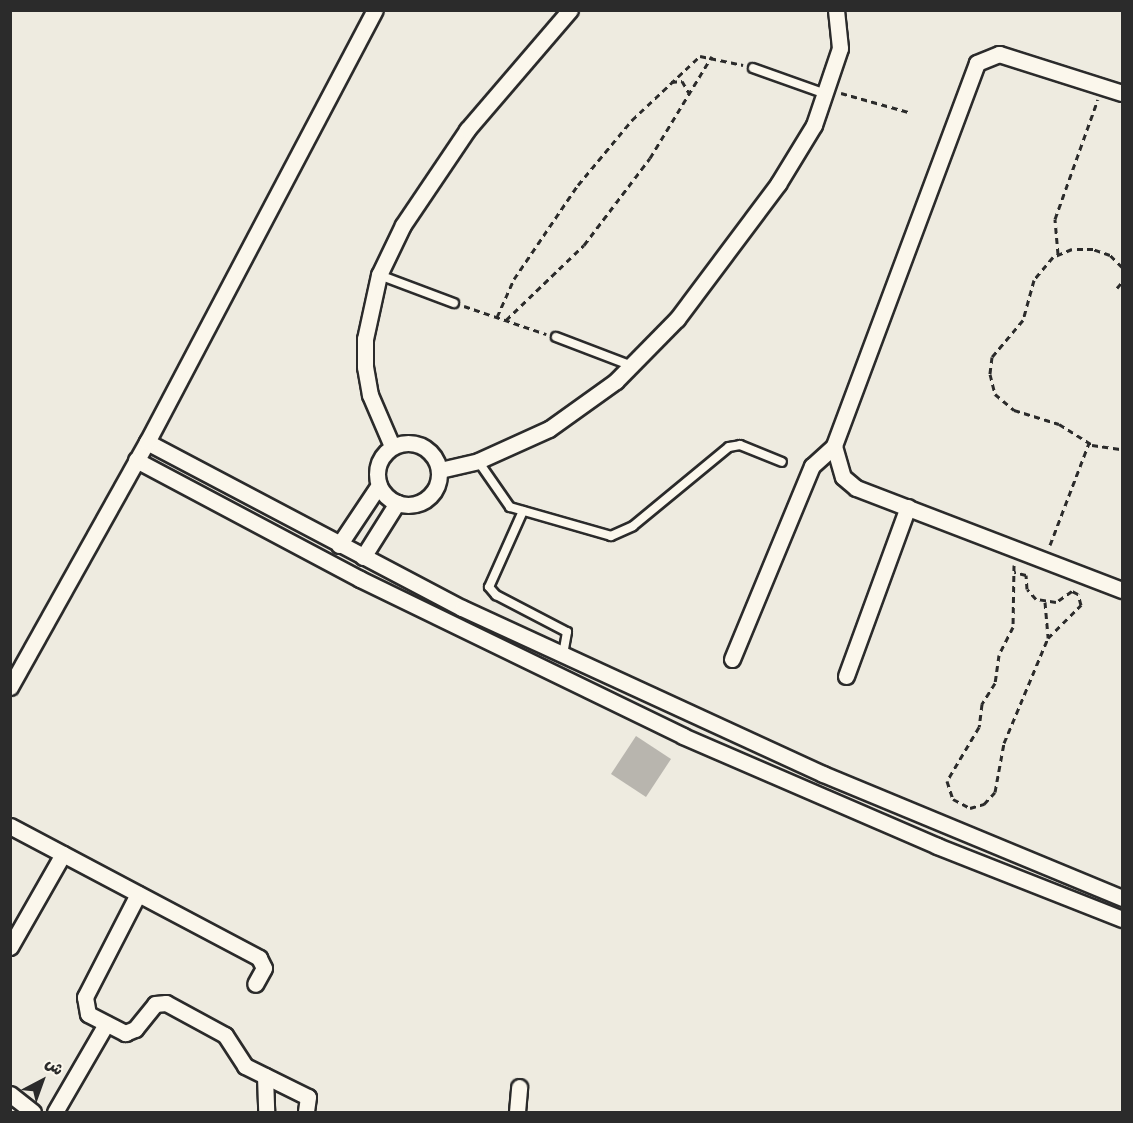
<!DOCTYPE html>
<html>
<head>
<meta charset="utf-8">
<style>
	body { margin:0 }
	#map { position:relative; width:1133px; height:1123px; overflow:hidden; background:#eeebe0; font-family:"Indie Flower","Playpen Sans Arabic",sans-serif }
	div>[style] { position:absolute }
	.building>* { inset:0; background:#b8b5ae }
	.path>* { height:3px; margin-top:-1.5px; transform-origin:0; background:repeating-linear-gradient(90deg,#2b2b2b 0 6px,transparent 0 10.5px) }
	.roads { filter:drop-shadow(2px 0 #2b2b2b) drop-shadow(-2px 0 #2b2b2b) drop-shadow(0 2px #2b2b2b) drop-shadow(0 -2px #2b2b2b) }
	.lane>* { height:8px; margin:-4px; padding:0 4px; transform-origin:4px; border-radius:4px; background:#fbf7ec }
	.street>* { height:15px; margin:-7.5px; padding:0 7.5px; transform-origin:7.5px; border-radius:7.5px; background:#fbf7ec }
	.street>.ring { margin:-7.5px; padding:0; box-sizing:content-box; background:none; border:15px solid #fbf7ec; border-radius:50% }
	span { translate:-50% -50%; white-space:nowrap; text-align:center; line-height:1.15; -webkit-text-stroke:4.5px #fbf7ec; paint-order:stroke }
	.frame { position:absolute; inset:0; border:12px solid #2b2b2b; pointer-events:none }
	.north { position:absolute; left:12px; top:1051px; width:60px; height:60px; -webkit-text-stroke:4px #fbf7ec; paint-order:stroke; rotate:41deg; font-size:16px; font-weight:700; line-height:24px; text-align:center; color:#2b2b2b }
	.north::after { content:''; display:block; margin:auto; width:21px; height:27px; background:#2b2b2b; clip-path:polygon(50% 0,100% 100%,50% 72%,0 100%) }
</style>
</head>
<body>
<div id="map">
	<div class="building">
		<i style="clip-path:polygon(636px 736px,671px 759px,646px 797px,611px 774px)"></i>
	</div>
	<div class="path">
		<i style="left:671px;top:82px;width:11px;rotate:-5deg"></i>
		<i style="left:682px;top:81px;width:14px;rotate:60deg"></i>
		<i style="left:841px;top:93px;width:70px;rotate:15.8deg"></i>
		<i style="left:1058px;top:254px;width:35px;rotate:-95deg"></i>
		<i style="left:1055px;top:219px;width:127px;rotate:-70.3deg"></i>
		<i style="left:1122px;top:267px;width:17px;rotate:-135deg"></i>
		<i style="left:1110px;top:255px;width:18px;rotate:-161deg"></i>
		<i style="left:1093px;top:249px;width:21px;rotate:180deg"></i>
		<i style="left:1072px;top:249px;width:21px;rotate:157deg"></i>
		<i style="left:1053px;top:257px;width:30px;rotate:130deg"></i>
		<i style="left:1034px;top:280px;width:41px;rotate:105.4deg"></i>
		<i style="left:1023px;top:320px;width:48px;rotate:130deg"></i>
		<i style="left:992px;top:357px;width:17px;rotate:97deg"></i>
		<i style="left:990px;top:374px;width:21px;rotate:76deg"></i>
		<i style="left:995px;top:394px;width:25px;rotate:40deg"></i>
		<i style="left:1014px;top:410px;width:47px;rotate:17.3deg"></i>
		<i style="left:1059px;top:424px;width:39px;rotate:32deg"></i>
		<i style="left:1092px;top:445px;width:30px;rotate:8deg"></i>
		<i style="left:1117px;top:288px;width:8px;rotate:-50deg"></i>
		<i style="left:464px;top:306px;width:87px;rotate:18.9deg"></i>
		<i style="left:497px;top:317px;width:42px;rotate:-65.9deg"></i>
		<i style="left:514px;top:279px;width:114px;rotate:-55.8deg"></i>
		<i style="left:578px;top:185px;width:85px;rotate:-50.3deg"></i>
		<i style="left:632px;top:120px;width:93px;rotate:-43.3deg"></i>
		<i style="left:700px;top:56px;width:44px;rotate:11.8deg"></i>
		<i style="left:506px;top:320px;width:108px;rotate:-43.9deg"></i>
		<i style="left:584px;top:245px;width:109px;rotate:-52.8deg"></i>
		<i style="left:650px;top:158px;width:119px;rotate:-58.7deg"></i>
		<i style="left:1050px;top:545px;width:109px;rotate:-69.1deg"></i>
		<i style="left:1014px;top:565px;width:62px;rotate:90.9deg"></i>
		<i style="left:1013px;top:627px;width:31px;rotate:117deg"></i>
		<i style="left:999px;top:655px;width:28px;rotate:98deg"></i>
		<i style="left:995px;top:683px;width:25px;rotate:122deg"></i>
		<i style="left:982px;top:704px;width:23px;rotate:97deg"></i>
		<i style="left:979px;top:727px;width:63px;rotate:120.7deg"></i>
		<i style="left:947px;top:781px;width:19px;rotate:72deg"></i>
		<i style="left:953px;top:799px;width:19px;rotate:28deg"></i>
		<i style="left:970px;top:808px;width:15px;rotate:-16deg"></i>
		<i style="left:984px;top:804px;width:16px;rotate:-47deg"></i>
		<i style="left:995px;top:792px;width:50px;rotate:-79.6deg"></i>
		<i style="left:1004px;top:743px;width:114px;rotate:-67.3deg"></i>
		<i style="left:1048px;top:638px;width:47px;rotate:-45deg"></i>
		<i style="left:1081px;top:605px;width:11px;rotate:-105deg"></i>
		<i style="left:1078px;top:594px;width:7px;rotate:-153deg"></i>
		<i style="left:1072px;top:591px;width:19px;rotate:145deg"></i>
		<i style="left:1056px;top:602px;width:20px;rotate:-171deg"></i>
		<i style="left:1036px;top:599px;width:13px;rotate:-132deg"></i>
		<i style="left:1027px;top:589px;width:14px;rotate:-94deg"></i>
		<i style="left:1026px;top:575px;width:12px;rotate:-166deg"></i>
		<i style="left:1045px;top:602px;width:36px;rotate:85deg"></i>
	</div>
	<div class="roads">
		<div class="lane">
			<i style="left:753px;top:68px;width:77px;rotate:19.6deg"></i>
			<i style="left:379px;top:275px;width:80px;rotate:20.5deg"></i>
			<i style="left:556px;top:337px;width:81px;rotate:20.9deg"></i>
			<i style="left:478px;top:461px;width:56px;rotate:55.2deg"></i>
			<i style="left:510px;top:507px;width:105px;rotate:16deg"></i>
			<i style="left:611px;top:536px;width:24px;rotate:-24deg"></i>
			<i style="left:633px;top:526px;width:124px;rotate:-39.5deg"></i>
			<i style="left:729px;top:447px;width:11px;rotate:-10deg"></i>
			<i style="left:740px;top:445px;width:45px;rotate:22deg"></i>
			<i style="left:523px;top:511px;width:83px;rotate:114.1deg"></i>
			<i style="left:489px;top:587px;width:11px;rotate:49deg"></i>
			<i style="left:496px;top:595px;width:80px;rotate:27.5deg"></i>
			<i style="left:567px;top:632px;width:23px;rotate:100deg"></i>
		</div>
		<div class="street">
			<i style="left:1122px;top:93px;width:129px;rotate:-162.4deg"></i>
			<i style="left:999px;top:54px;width:24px;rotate:158deg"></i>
			<i style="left:977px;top:63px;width:409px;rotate:110.5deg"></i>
			<i style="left:834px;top:446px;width:32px;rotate:74deg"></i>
			<i style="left:843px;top:477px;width:17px;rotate:40deg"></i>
			<i style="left:856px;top:488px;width:285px;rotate:21deg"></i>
			<i style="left:147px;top:442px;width:356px;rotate:27.8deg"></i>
			<i style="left:462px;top:608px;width:397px;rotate:24.7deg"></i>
			<i style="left:823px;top:774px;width:324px;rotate:22.5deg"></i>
			<i class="ring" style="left:377px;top:443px;width:47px;height:47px"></i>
			<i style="left:392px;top:446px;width:56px;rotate:-113.3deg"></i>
			<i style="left:370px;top:395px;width:28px;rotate:-100deg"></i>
			<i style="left:365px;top:367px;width:28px;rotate:-90deg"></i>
			<i style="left:365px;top:339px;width:66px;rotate:-77.7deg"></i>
			<i style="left:379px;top:275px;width:55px;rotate:-64.4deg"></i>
			<i style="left:403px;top:225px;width:115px;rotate:-56deg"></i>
			<i style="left:467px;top:130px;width:158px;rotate:-49.4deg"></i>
			<i style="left:136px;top:460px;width:254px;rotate:28deg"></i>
			<i style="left:360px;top:579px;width:359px;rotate:25.9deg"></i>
			<i style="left:683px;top:736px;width:277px;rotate:23.4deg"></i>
			<i style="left:937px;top:846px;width:199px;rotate:21.5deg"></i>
			<i style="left:440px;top:470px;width:39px;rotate:-13deg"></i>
			<i style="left:478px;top:461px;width:78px;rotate:-24.3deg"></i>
			<i style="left:549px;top:429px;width:82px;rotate:-35.6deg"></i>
			<i style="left:616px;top:381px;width:87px;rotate:-45.5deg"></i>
			<i style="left:677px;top:319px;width:169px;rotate:-53.2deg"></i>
			<i style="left:778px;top:184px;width:69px;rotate:-58.6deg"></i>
			<i style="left:814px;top:125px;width:81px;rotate:-71.3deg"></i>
			<i style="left:840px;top:48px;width:38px;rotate:-96deg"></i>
			<i style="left:339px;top:545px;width:72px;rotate:-56.3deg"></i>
			<i style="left:363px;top:557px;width:64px;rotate:-57.8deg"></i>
			<i style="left:732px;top:659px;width:209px;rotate:-67.5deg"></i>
			<i style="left:812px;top:466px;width:30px;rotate:-42deg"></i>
			<i style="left:846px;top:676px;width:180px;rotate:-69.9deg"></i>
			<i style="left:10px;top:687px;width:281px;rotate:-60.8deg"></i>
			<i style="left:147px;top:442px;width:488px;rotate:-62.2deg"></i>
			<i style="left:10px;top:826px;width:282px;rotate:27.9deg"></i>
			<i style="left:259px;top:958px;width:11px;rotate:63deg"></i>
			<i style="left:264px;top:968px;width:18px;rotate:119deg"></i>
			<i style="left:138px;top:894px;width:116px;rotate:117.2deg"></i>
			<i style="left:85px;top:997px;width:17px;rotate:80deg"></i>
			<i style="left:88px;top:1014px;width:42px;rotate:27.2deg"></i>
			<i style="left:125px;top:1033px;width:11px;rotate:-22deg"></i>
			<i style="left:135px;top:1029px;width:32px;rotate:-51deg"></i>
			<i style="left:155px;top:1004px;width:11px;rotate:-5deg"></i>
			<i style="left:166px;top:1003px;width:67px;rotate:28.5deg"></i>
			<i style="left:225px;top:1035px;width:37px;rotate:57deg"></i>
			<i style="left:245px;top:1066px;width:70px;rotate:26.2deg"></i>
			<i style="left:308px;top:1097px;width:15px;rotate:98deg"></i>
			<i style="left:10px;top:947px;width:107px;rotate:-60.3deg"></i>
			<i style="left:265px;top:1076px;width:36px;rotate:88deg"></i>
			<i style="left:10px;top:1094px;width:29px;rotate:38deg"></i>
			<i style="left:55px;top:1112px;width:102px;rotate:-59.9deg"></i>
			<i style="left:517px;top:1112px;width:25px;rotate:-85deg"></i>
		</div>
	</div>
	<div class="frame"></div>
	<div class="north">ش</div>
</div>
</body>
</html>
